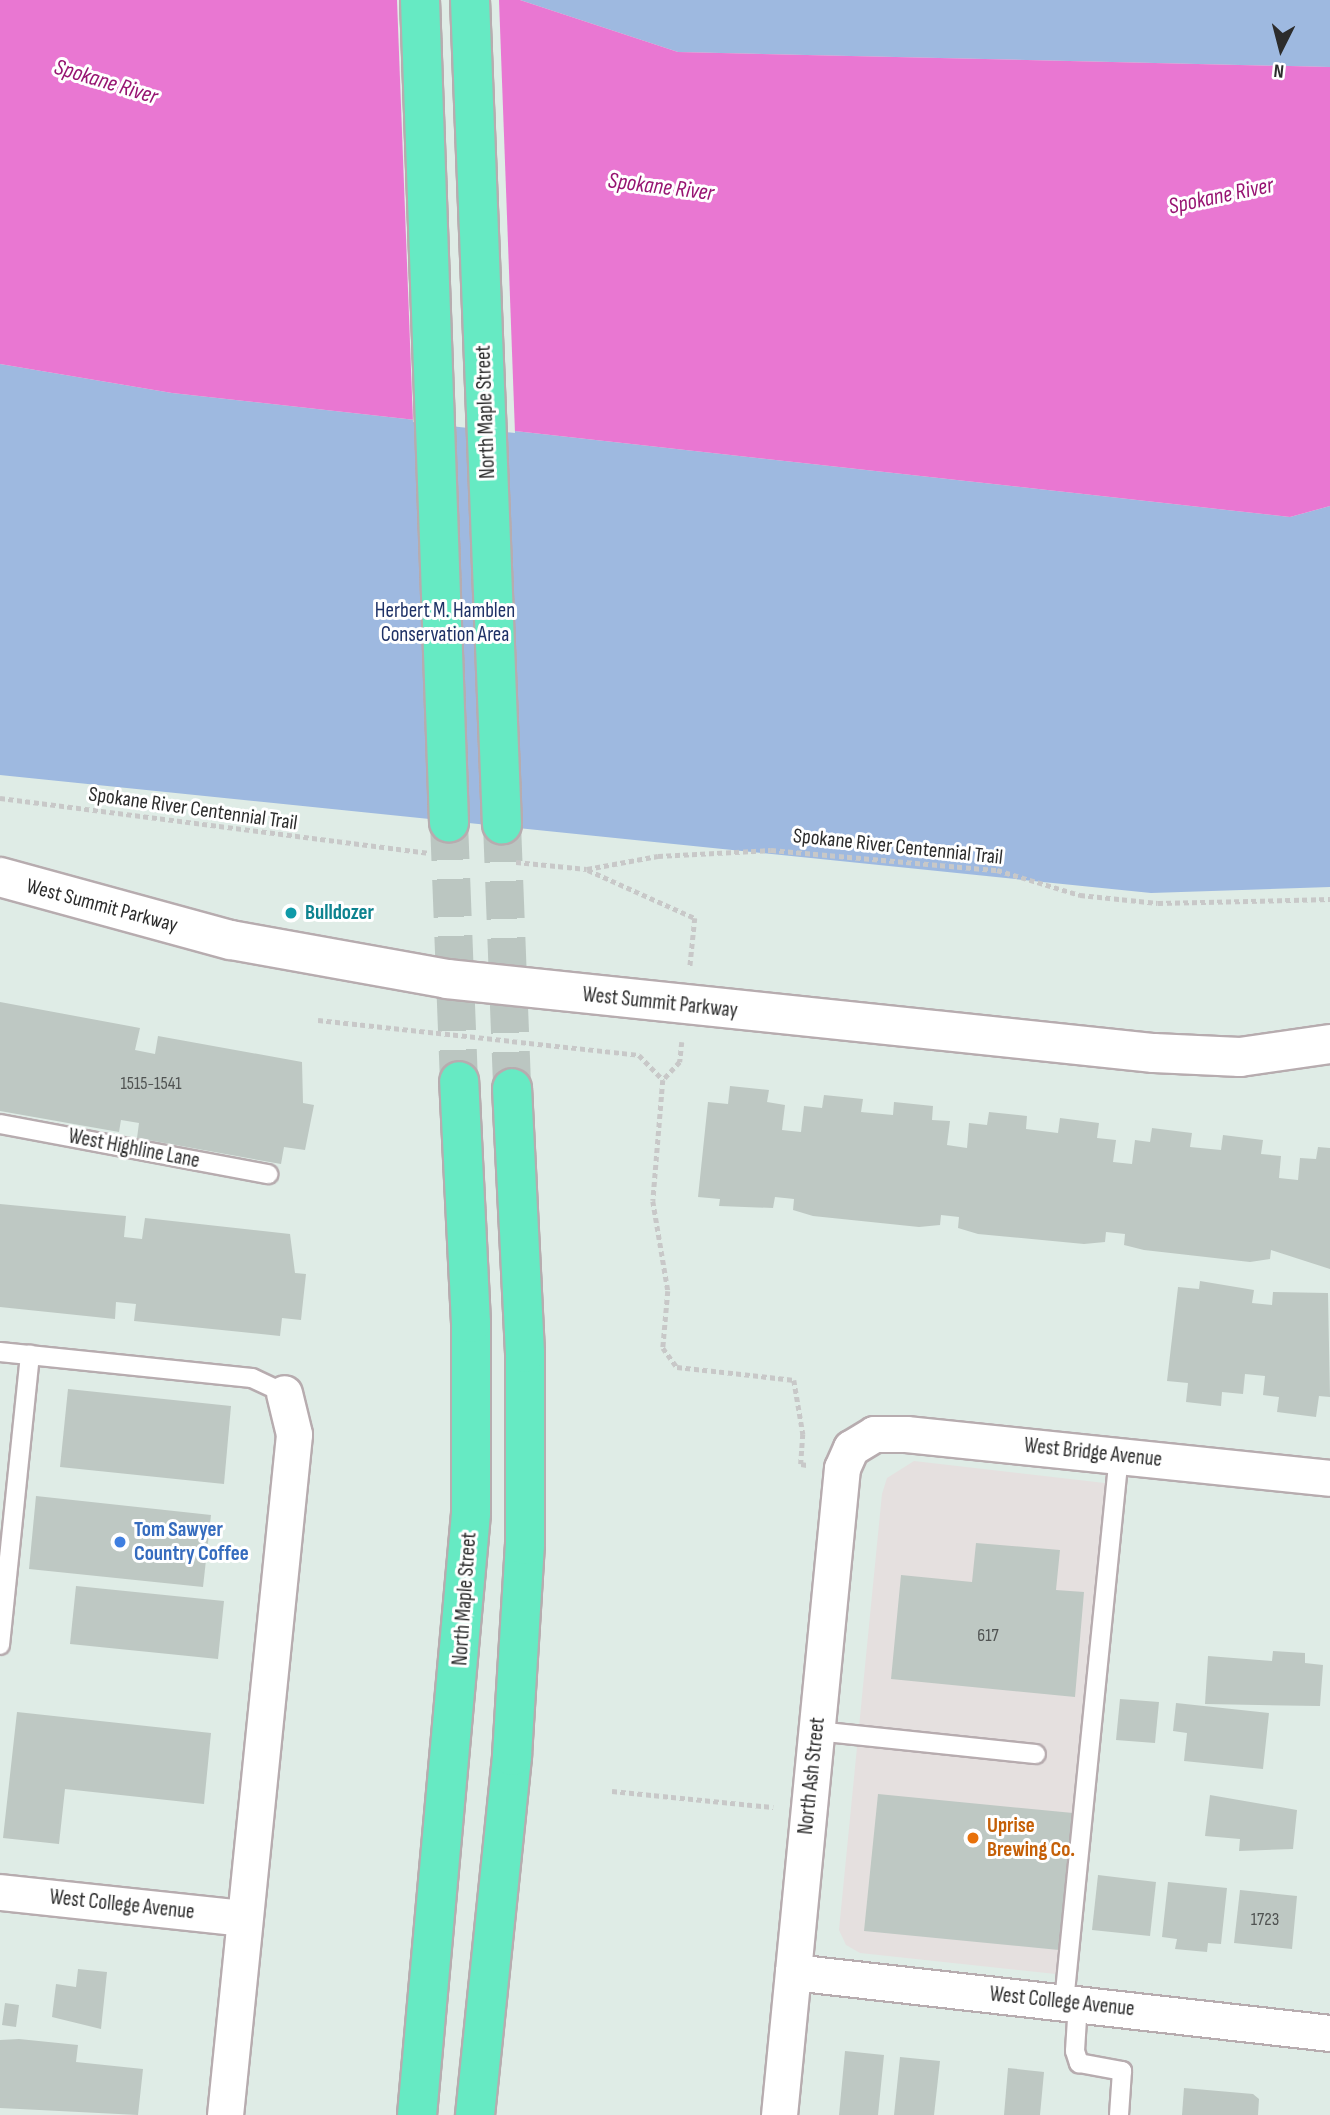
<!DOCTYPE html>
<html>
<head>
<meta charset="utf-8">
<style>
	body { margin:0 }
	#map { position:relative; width:1330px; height:2115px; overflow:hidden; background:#dfece6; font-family:"Sofia Sans Condensed",sans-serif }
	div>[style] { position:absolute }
	.industrial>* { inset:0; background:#e5e0df }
	.green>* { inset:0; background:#9eb9e0 }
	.water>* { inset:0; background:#e977d2 }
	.pier>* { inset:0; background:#dfece6 }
	.building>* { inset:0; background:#bec8c3 }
	.secondary-tunnel>* { height:38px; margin-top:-19px; transform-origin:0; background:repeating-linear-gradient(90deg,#bbc6c1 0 38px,transparent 0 57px) }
	.path>* { height:4.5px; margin-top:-2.25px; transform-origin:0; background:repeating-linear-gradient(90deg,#c8c8c8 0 5px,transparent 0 8.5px) }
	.roads { filter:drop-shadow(2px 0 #b7acaf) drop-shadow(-2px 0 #b7acaf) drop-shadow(0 2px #b7acaf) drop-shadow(0 -2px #b7acaf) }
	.service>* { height:18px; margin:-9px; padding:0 9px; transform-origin:9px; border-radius:9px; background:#fff }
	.minor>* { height:35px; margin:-17.5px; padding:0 17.5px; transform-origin:17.5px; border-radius:17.5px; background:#fff }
	.tertiary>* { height:38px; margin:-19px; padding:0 19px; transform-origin:19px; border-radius:19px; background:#fff }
	.primary>* { height:38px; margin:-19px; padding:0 19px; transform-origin:19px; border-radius:19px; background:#66eac3 }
	.dots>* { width:19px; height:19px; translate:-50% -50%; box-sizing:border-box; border:4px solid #fff; border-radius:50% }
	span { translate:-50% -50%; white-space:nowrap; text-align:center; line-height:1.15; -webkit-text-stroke:6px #fff; paint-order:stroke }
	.number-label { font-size:18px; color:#505352 }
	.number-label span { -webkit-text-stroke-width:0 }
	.street-label { font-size:21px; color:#2c2c2c }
	.park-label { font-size:21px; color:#1e3166 }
	.culture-label { font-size:21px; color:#0d838f; font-weight:700 }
	.left { translate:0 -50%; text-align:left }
	.shop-label { font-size:21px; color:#366cbe; font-weight:700 }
	.food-label { font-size:21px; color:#c56008; font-weight:700 }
	.water-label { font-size:23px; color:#971472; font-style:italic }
	.north { position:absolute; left:1246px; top:14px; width:70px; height:70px; -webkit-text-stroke:5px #fff; paint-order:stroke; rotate:186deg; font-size:19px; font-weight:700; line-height:28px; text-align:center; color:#2c2c2c }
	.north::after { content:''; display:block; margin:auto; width:24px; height:32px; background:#2c2c2c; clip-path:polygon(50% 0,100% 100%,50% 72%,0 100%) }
</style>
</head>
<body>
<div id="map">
	<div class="industrial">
		<i style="clip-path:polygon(914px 1461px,1122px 1485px,1074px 1976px,860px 1953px,846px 1945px,839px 1930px,882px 1494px,887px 1478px)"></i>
	</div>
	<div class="green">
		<i style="clip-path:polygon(520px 0,1330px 0,1330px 67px,678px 52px)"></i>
		<i style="clip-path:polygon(0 364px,172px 393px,1290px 517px,1330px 506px,1330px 887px,1151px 893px,0 775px)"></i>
	</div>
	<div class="water">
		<i style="clip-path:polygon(0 0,520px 0,678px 52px,1330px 67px,1330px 506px,1290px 517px,172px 393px,0 364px)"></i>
	</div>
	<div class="pier">
		<i style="clip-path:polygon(397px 0,499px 0,515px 433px,413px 422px)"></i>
	</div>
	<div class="building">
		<i style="clip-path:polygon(0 1002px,140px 1028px,135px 1050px,155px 1054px,158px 1036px,302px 1062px,303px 1103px,314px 1105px,305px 1150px,284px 1147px,281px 1164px,137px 1138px,139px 1123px,121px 1120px,119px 1132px,0 1111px)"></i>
		<i style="clip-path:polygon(730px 1086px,769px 1090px,767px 1102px,785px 1105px,782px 1130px,801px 1132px,804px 1106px,822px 1108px,824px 1095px,863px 1099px,861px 1112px,893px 1115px,894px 1102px,933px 1106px,932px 1120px,950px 1121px,947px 1145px,967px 1148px,969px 1123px,987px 1125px,989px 1112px,1027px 1116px,1026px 1129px,1058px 1133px,1060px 1118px,1099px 1123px,1097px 1138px,1116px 1140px,1113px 1162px,1132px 1164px,1135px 1140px,1150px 1142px,1152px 1128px,1192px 1133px,1190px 1147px,1221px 1150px,1223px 1135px,1263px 1140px,1261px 1154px,1281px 1156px,1279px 1178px,1298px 1180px,1300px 1158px,1316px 1159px,1318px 1147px,1330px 1148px,1330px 1269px,1271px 1250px,1270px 1259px,1250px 1262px,1144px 1250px,1124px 1245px,1125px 1234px,1106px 1232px,1105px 1242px,1084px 1244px,978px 1234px,958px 1228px,959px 1217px,941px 1215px,940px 1225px,919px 1227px,813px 1216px,793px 1210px,794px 1199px,775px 1197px,773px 1208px,719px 1206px,720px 1199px,698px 1197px,708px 1102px,728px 1104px)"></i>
		<i style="clip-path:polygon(0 1204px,126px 1216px,124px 1237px,142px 1239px,145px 1218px,290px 1234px,295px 1273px,306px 1274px,301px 1320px,282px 1318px,280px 1336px,134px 1321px,136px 1304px,116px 1302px,115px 1319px,0 1307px)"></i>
		<i style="clip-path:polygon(1200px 1281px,1254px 1290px,1252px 1303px,1272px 1305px,1273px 1292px,1328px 1293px,1330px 1397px,1319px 1396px,1316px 1417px,1277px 1412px,1279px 1397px,1263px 1395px,1265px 1376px,1245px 1374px,1243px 1394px,1222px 1392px,1221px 1406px,1186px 1402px,1188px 1383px,1167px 1381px,1178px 1287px,1199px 1289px)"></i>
		<i style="clip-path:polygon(68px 1389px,231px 1406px,224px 1484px,60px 1467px)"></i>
		<i style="clip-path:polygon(36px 1496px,211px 1515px,203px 1587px,29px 1569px)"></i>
		<i style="clip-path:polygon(976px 1543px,1060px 1550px,1056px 1590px,1084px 1592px,1075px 1697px,891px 1679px,901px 1575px,972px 1582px)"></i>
		<i style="clip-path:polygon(76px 1586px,224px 1601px,218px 1659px,70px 1644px)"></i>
		<i style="clip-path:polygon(1273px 1651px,1305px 1653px,1305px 1663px,1323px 1665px,1320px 1706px,1205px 1704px,1208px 1656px,1272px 1661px)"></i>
		<i style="clip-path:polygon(1120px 1699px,1159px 1702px,1155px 1743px,1116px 1740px)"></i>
		<i style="clip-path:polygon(1176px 1703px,1269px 1713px,1263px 1769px,1184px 1761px,1187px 1733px,1173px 1731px)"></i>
		<i style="clip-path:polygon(17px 1712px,211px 1733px,204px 1804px,65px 1789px,59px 1844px,3px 1838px)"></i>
		<i style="clip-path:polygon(878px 1794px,1073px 1813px,1059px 1950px,864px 1931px)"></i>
		<i style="clip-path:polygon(1210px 1795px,1297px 1810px,1293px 1849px,1239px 1851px,1240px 1839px,1205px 1836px)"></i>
		<i style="clip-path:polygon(1098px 1875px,1156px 1882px,1150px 1936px,1092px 1930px)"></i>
		<i style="clip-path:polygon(1168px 1882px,1227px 1888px,1221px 1944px,1208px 1943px,1207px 1952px,1175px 1949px,1177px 1939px,1162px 1937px)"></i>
		<i style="clip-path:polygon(1240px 1890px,1297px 1896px,1292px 1949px,1234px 1943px)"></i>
		<i style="clip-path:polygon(78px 1969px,107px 1972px,101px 2029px,52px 2017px,56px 1984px,76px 1987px)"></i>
		<i style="clip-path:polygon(5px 2003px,19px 2005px,16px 2027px,2px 2025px)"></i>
		<i style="clip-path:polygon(19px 2039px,78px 2045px,76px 2062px,143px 2069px,138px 2115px,0 2108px,0 2040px)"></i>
		<i style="clip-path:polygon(845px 2051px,884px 2055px,878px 2115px,839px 2115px)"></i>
		<i style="clip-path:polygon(900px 2057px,940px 2061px,934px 2115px,894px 2115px)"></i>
		<i style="clip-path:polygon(1008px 2068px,1044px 2072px,1040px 2115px,1004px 2115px)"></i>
		<i style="clip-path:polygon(1184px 2088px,1253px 2094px,1259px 2099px,1258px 2115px,1182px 2115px)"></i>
	</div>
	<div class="secondary-tunnel">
		<i style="left:449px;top:822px;width:259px;rotate:87.8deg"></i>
		<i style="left:502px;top:824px;width:264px;rotate:87.8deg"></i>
	</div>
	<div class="path">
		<i style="left:0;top:798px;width:431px;rotate:7.3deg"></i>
		<i style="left:516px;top:862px;width:71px;rotate:5.6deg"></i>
		<i style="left:587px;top:869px;width:72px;rotate:-10.4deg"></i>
		<i style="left:658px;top:856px;width:113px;rotate:-3deg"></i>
		<i style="left:771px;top:850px;width:227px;rotate:5.1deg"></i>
		<i style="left:997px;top:870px;width:87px;rotate:16.8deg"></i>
		<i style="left:1080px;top:895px;width:78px;rotate:5.9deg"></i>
		<i style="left:1158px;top:903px;width:172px;rotate:-1.3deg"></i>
		<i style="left:588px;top:870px;width:117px;rotate:24.2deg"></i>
		<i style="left:695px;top:918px;width:49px;rotate:95.8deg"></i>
		<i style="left:318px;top:1020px;width:323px;rotate:6.2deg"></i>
		<i style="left:639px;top:1055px;width:35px;rotate:46deg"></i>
		<i style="left:682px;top:1042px;width:20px;rotate:96deg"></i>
		<i style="left:680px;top:1062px;width:25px;rotate:133deg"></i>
		<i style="left:663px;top:1080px;width:121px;rotate:94.7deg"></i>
		<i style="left:653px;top:1201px;width:91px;rotate:80.5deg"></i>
		<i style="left:668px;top:1291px;width:57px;rotate:95deg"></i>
		<i style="left:663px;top:1348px;width:24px;rotate:54deg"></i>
		<i style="left:677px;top:1367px;width:118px;rotate:6.3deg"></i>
		<i style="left:794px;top:1380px;width:55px;rotate:80.5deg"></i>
		<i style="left:803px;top:1434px;width:30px;rotate:94deg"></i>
		<i style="left:801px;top:1464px;width:6px;rotate:9deg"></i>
		<i style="left:612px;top:1791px;width:162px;rotate:5.7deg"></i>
	</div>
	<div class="roads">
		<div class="service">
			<i style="left:0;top:1124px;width:273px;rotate:10.6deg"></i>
			<i style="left:0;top:1352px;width:253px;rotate:5.9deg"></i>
			<i style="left:252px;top:1378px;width:35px;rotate:25deg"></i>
			<i style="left:0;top:1645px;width:292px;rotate:-84.1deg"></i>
			<i style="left:816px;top:1731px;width:221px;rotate:6deg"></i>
			<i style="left:1064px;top:2002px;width:550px;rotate:-84.26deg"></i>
			<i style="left:1078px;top:2003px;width:48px;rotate:93.6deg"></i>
			<i style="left:1075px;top:2051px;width:13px;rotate:72deg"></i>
			<i style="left:1079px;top:2063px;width:44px;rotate:10.5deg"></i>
			<i style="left:1122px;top:2071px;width:44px;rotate:93.9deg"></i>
		</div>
		<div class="minor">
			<i style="left:0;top:1892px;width:245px;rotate:6.1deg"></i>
			<i style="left:793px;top:1972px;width:540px;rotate:6.48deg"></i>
			<i style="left:225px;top:2115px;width:684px;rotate:-84.21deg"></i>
			<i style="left:294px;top:1434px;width:42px;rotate:-103.7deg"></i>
			<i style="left:779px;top:2115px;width:650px;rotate:-84.44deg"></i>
			<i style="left:842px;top:1468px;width:22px;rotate:-66deg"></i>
			<i style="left:851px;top:1448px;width:27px;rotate:-31deg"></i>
			<i style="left:874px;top:1434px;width:32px"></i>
			<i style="left:906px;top:1434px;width:426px;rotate:5.9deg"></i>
		</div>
		<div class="tertiary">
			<i style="left:0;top:877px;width:239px;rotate:15.3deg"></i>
			<i style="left:231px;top:940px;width:219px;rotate:10.2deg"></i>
			<i style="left:447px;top:979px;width:711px;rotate:5.98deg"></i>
			<i style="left:1154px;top:1053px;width:86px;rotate:2.7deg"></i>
			<i style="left:1240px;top:1057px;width:91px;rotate:-8.2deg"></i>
		</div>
		<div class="primary">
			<i style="left:420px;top:0;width:823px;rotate:87.98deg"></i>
			<i style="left:470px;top:0;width:825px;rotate:87.78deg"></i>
			<i style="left:417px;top:2115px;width:604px;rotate:-84.87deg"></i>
			<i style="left:471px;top:1513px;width:190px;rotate:-90deg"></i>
			<i style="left:471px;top:1323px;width:242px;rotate:-92.8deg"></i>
			<i style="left:475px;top:2115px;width:361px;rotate:-84.1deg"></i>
			<i style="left:512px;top:1756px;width:211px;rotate:-86.5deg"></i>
			<i style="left:525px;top:1545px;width:192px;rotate:-90deg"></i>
			<i style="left:525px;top:1353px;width:265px;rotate:-92.8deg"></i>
		</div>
	</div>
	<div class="dots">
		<i style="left:291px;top:913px;background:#0f9aa8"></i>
		<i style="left:120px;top:1542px;background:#3f7fe0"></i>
		<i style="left:973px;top:1838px;background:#e8710a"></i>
	</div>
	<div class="number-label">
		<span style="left:151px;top:1084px">1515-1541</span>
		<span style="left:988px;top:1636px">617</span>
		<span style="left:1265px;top:1920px">1723</span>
	</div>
	<div class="street-label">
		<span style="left:486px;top:412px;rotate:-92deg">North Maple Street</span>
		<span style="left:193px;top:809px;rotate:8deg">Spokane River Centennial Trail</span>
		<span style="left:898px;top:847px;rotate:6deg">Spokane River Centennial Trail</span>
		<span style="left:102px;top:906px;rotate:15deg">West Summit Parkway</span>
		<span style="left:660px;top:1003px;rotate:6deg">West Summit Parkway</span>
		<span style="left:134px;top:1149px;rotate:11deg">West Highline Lane</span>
		<span style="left:1093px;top:1453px;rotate:6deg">West Bridge Avenue</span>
		<span style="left:465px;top:1599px;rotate:-86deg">North Maple Street</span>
		<span style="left:812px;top:1776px;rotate:-84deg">North Ash Street</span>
		<span style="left:122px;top:1905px;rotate:6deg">West College Avenue</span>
		<span style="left:1062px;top:2002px;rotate:6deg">West College Avenue</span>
	</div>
	<div class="park-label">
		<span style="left:445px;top:623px">Herbert M. Hamblen<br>Conservation Area</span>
	</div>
	<div class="culture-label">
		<span class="left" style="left:305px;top:913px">Bulldozer</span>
	</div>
	<div class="shop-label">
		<span class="left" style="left:134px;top:1542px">Tom Sawyer<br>Country Coffee</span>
	</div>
	<div class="food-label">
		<span class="left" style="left:987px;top:1838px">Uprise<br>Brewing Co.</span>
	</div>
	<div class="water-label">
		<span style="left:106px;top:82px;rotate:17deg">Spokane River</span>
		<span style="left:661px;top:187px;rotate:7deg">Spokane River</span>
		<span style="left:1221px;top:196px;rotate:-12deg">Spokane River</span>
	</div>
	<div class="north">N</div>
</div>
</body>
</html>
